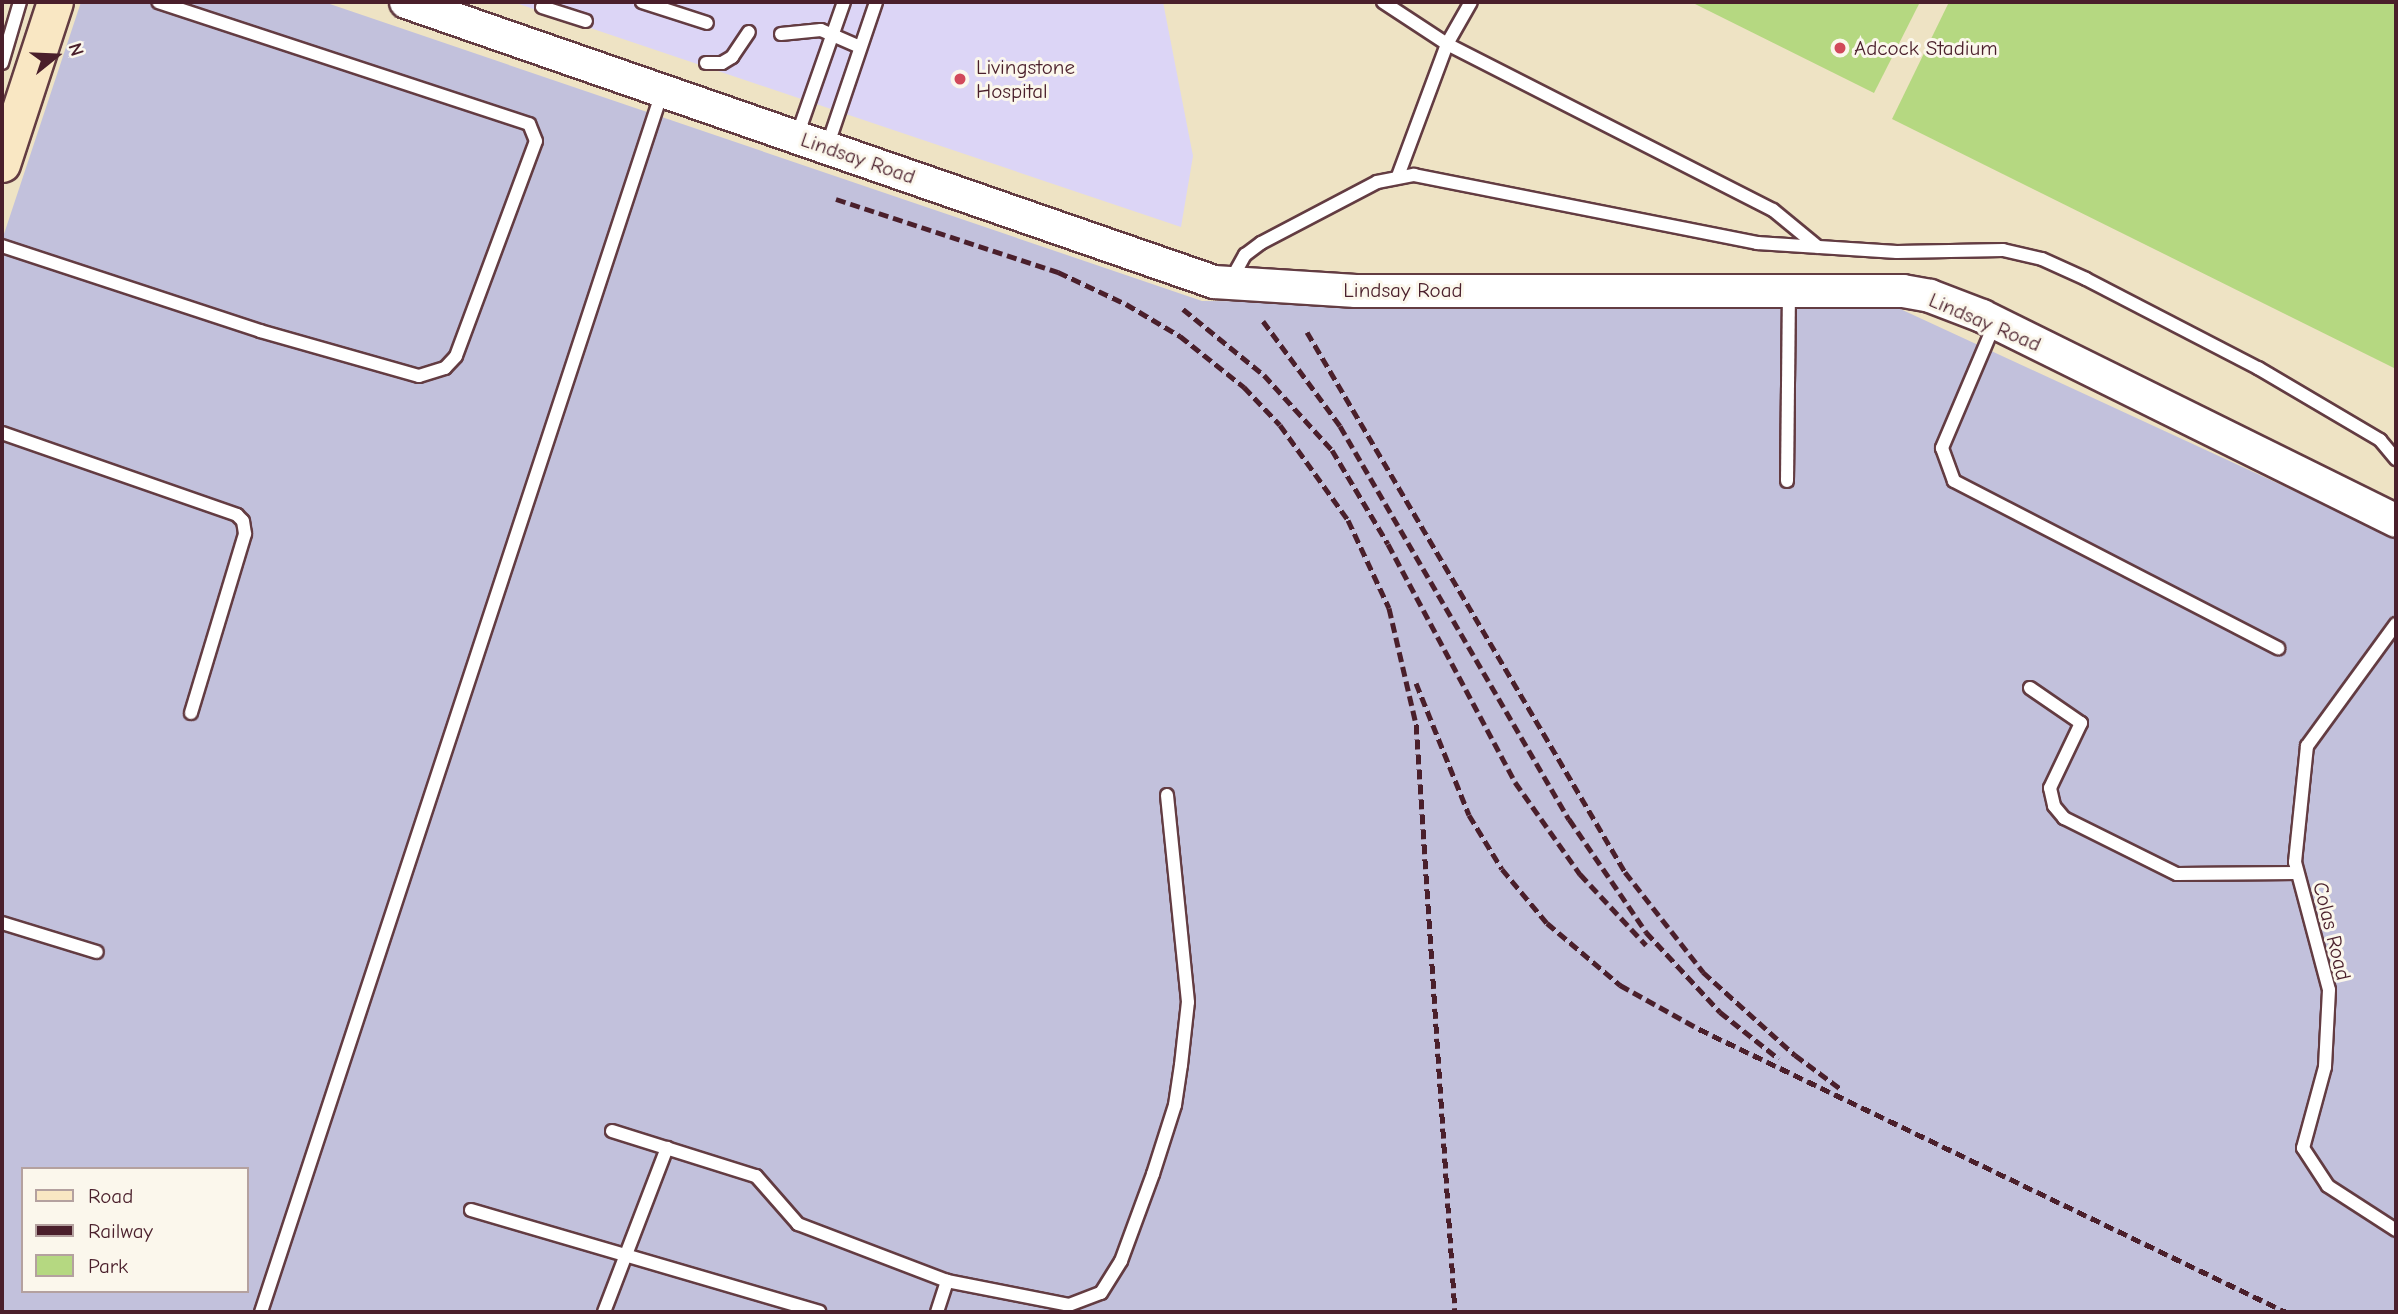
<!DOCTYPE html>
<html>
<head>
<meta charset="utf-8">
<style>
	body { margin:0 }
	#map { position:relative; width:2398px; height:1314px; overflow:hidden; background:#eee3c4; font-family:"Comic Neue",sans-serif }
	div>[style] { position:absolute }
	.built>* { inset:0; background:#dcd5f6 }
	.industrial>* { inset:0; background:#c2c1dc }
	.green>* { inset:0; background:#b5d881 }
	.roads { filter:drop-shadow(2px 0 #633c42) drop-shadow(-2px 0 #633c42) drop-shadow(0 2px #633c42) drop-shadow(0 -2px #633c42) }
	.service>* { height:12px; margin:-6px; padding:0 6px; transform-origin:6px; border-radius:6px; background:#fff }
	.tertiary>* { height:32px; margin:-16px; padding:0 16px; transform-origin:16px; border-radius:16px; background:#fff }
	.secondary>* { height:35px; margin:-17.5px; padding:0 17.5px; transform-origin:17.5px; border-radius:17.5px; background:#f9e7c3 }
	.rail>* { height:5px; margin-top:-2.5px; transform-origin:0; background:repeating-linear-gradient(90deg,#4a1f2b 0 10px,transparent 0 15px) }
	.dots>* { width:19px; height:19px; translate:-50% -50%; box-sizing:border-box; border:4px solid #fbf7ec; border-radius:50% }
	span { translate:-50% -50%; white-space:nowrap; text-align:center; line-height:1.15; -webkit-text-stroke:6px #fbf7ec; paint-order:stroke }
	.poi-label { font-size:21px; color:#4a1f2b }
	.left { translate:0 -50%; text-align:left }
	.street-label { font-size:21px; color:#4a1f2b }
	.frame { position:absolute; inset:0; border:4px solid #4a1f2b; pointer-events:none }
	.legend { position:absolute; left:21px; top:1167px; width:228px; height:126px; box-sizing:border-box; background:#fbf7ec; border:2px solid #b4a19f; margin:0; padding:9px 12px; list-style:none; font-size:21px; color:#4a1f2b }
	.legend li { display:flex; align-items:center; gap:14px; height:35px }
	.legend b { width:35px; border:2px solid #b4a19f }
	.north { position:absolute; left:21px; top:21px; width:70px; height:70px; -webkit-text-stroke:5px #fbf7ec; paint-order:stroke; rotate:72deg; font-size:19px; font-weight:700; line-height:28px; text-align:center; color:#4a1f2b }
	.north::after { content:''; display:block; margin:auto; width:24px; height:32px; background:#4a1f2b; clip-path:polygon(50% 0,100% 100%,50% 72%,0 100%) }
</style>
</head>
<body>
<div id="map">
	<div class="built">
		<i style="clip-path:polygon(513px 2px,1163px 2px,1193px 156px,1181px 227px)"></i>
	</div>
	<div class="industrial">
		<i style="clip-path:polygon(evenodd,81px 2px,324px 2px,1202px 301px,1896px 307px,2396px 538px,2396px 1312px,2px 1312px,2px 240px,81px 2px,23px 1169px,247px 1169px,247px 1291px,23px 1291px,23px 1169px)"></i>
	</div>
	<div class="green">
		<i style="clip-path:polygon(1691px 2px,1920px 2px,1874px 93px)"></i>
		<i style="clip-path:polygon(1949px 2px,2396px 2px,2396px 369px,1892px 119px)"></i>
	</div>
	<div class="roads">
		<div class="service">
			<i style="left:642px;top:2px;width:68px;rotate:17.9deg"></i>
			<i style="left:1383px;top:2px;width:77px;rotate:33.3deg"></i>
			<i style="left:1447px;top:44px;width:48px;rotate:-60.3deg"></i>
			<i style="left:542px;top:7px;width:46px;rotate:17.7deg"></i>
			<i style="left:781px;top:34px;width:40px;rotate:-5.7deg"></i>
			<i style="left:821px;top:30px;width:40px;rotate:23.4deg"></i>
			<i style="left:2px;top:63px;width:64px;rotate:-73.6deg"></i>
			<i style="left:706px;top:63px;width:16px"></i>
			<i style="left:722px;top:63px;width:12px;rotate:-31deg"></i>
			<i style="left:732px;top:57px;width:30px;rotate:-56deg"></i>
			<i style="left:797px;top:136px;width:142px;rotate:-70.7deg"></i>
			<i style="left:827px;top:147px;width:153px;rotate:-71.3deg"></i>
			<i style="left:1398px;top:176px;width:141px;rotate:-69.6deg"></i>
			<i style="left:1447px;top:44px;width:366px;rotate:27deg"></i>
			<i style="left:1773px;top:210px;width:58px;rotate:39.4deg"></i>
			<i style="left:2px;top:246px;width:272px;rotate:18.2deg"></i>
			<i style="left:260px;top:331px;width:165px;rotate:15.8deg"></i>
			<i style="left:419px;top:376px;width:27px;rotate:-17deg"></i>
			<i style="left:445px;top:368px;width:16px;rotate:-47deg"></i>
			<i style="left:456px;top:356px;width:229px;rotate:-69.6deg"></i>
			<i style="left:536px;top:141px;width:18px;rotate:-112deg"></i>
			<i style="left:529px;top:124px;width:390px;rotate:-161.8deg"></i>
			<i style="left:1231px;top:280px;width:29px;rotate:-61deg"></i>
			<i style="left:1245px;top:255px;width:20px;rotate:-37deg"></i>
			<i style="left:1261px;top:243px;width:131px;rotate:-27.7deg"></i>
			<i style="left:1377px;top:182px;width:38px;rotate:-11deg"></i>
			<i style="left:1414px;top:175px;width:350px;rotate:11.2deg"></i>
			<i style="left:1757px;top:243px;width:140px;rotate:3.7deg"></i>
			<i style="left:1897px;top:252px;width:106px;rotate:-1.1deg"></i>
			<i style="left:2003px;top:250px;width:40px;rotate:13deg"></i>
			<i style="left:2042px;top:259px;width:48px;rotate:24.4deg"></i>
			<i style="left:2086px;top:279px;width:194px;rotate:27.4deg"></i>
			<i style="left:2258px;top:368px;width:142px;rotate:30.5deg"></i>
			<i style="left:2380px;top:440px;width:25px;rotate:50deg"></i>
			<i style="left:1995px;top:323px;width:136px;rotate:113deg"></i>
			<i style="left:1942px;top:448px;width:35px;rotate:70deg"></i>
			<i style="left:1954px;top:481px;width:365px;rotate:27.3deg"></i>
			<i style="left:2px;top:433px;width:249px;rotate:19.2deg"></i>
			<i style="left:237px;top:515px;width:8px;rotate:45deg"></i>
			<i style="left:243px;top:521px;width:13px;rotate:81deg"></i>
			<i style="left:245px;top:534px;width:187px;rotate:106.8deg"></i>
			<i style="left:1787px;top:481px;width:190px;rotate:-89.4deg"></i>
			<i style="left:2396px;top:624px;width:151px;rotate:126.1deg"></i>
			<i style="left:2307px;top:746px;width:117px;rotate:95.9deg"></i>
			<i style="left:2295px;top:862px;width:132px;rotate:75.1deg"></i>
			<i style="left:2329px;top:990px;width:77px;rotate:93deg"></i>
			<i style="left:2325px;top:1067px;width:84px;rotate:105.2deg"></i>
			<i style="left:2303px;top:1148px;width:45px;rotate:56.7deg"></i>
			<i style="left:2328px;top:1186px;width:81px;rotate:32.9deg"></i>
			<i style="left:2030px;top:688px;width:62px;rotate:34.5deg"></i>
			<i style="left:2081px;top:723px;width:72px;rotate:115.5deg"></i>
			<i style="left:2050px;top:788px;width:18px;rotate:77deg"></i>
			<i style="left:2054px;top:806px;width:16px;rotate:50deg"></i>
			<i style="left:2064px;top:818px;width:126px;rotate:26.4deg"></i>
			<i style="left:2177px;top:874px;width:120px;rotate:-0.5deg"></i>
			<i style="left:2px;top:923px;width:99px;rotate:17deg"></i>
			<i style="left:612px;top:1131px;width:151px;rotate:17.4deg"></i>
			<i style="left:756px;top:1176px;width:64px;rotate:48.8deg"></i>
			<i style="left:798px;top:1224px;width:160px;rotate:20.9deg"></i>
			<i style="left:947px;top:1281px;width:124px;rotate:11.1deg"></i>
			<i style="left:1069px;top:1305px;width:34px;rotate:-21deg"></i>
			<i style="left:1101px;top:1293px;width:38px;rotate:-58deg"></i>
			<i style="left:1121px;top:1261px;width:93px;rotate:-69.8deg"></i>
			<i style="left:1153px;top:1174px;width:72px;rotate:-72.3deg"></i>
			<i style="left:1175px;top:1105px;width:40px;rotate:-81.5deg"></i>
			<i style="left:1181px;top:1065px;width:63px;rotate:-83.7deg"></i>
			<i style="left:1188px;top:1002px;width:208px;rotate:-95.8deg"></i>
			<i style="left:471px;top:1210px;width:363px;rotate:16.3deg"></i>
			<i style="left:261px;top:1312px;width:1284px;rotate:-71.8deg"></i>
			<i style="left:604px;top:1312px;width:176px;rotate:-69deg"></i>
			<i style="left:937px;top:1312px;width:33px;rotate:-72deg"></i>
		</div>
		<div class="tertiary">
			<i style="left:406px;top:2px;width:855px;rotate:19.11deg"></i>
			<i style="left:1214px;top:282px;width:142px;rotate:3.6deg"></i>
			<i style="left:1356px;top:291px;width:547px"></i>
			<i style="left:1903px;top:291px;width:27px;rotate:10deg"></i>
			<i style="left:1930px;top:296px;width:56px;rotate:21deg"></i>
			<i style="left:1982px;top:316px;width:462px;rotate:26.3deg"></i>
		</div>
		<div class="secondary">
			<i style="left:2px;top:164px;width:170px;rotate:-71.9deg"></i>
		</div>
	</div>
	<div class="rail">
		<i style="left:836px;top:199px;width:234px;rotate:18.2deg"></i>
		<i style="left:1058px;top:272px;width:75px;rotate:25.2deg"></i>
		<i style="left:1126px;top:304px;width:63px;rotate:30.7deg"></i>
		<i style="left:1180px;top:336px;width:82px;rotate:38.6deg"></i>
		<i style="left:1244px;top:387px;width:52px;rotate:46.5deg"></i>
		<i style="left:1280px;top:425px;width:117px;rotate:54.4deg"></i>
		<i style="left:1348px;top:520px;width:97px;rotate:65deg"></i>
		<i style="left:1389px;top:608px;width:119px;rotate:76.9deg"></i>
		<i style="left:1416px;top:724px;width:589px;rotate:86.21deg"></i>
		<i style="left:1183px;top:309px;width:104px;rotate:39.2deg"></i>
		<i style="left:1264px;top:375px;width:101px;rotate:47.8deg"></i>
		<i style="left:1332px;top:450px;width:109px;rotate:59.2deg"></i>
		<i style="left:1388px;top:544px;width:270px;rotate:61.9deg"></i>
		<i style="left:1515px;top:782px;width:113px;rotate:54.8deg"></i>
		<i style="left:1580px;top:874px;width:97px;rotate:47.1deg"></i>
		<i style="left:1263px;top:321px;width:130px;rotate:53.7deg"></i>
		<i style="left:1340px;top:426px;width:455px;rotate:59.8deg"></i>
		<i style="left:1569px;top:819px;width:137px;rotate:55.7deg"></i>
		<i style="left:1646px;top:932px;width:109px;rotate:47.2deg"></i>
		<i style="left:1720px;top:1012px;width:75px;rotate:38.5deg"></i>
		<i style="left:1307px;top:332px;width:627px;rotate:59.51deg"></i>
		<i style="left:1625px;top:872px;width:127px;rotate:52deg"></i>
		<i style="left:1703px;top:972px;width:124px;rotate:42.1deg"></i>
		<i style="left:1795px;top:1055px;width:57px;rotate:36.5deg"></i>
		<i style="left:1416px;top:683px;width:142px;rotate:68.1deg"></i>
		<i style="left:1469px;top:815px;width:63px;rotate:58.6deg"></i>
		<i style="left:1502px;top:869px;width:70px;rotate:50.2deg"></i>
		<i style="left:1547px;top:923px;width:96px;rotate:40.3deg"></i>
		<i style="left:1620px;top:985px;width:90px;rotate:29.1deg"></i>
		<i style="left:1699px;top:1029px;width:652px;rotate:25.74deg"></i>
	</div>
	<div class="dots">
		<i style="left:1840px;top:48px;background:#d1495b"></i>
		<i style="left:960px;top:79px;background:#d1495b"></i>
	</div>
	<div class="poi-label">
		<span class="left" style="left:1854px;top:48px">Adcock Stadium</span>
		<span class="left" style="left:976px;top:79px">Livingstone<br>Hospital</span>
	</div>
	<div class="street-label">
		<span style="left:858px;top:158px;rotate:19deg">Lindsay Road</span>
		<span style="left:1403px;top:290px">Lindsay Road</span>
		<span style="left:1985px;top:322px;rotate:23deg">Lindsay Road</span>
		<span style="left:2332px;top:931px;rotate:76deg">Colas Road</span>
	</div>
	<div class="frame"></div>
	<ul class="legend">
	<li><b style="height:9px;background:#f9e7c3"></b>Road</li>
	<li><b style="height:9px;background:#4a1f2b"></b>Railway</li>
	<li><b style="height:19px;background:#b5d881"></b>Park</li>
	</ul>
	<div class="north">N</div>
</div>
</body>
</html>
